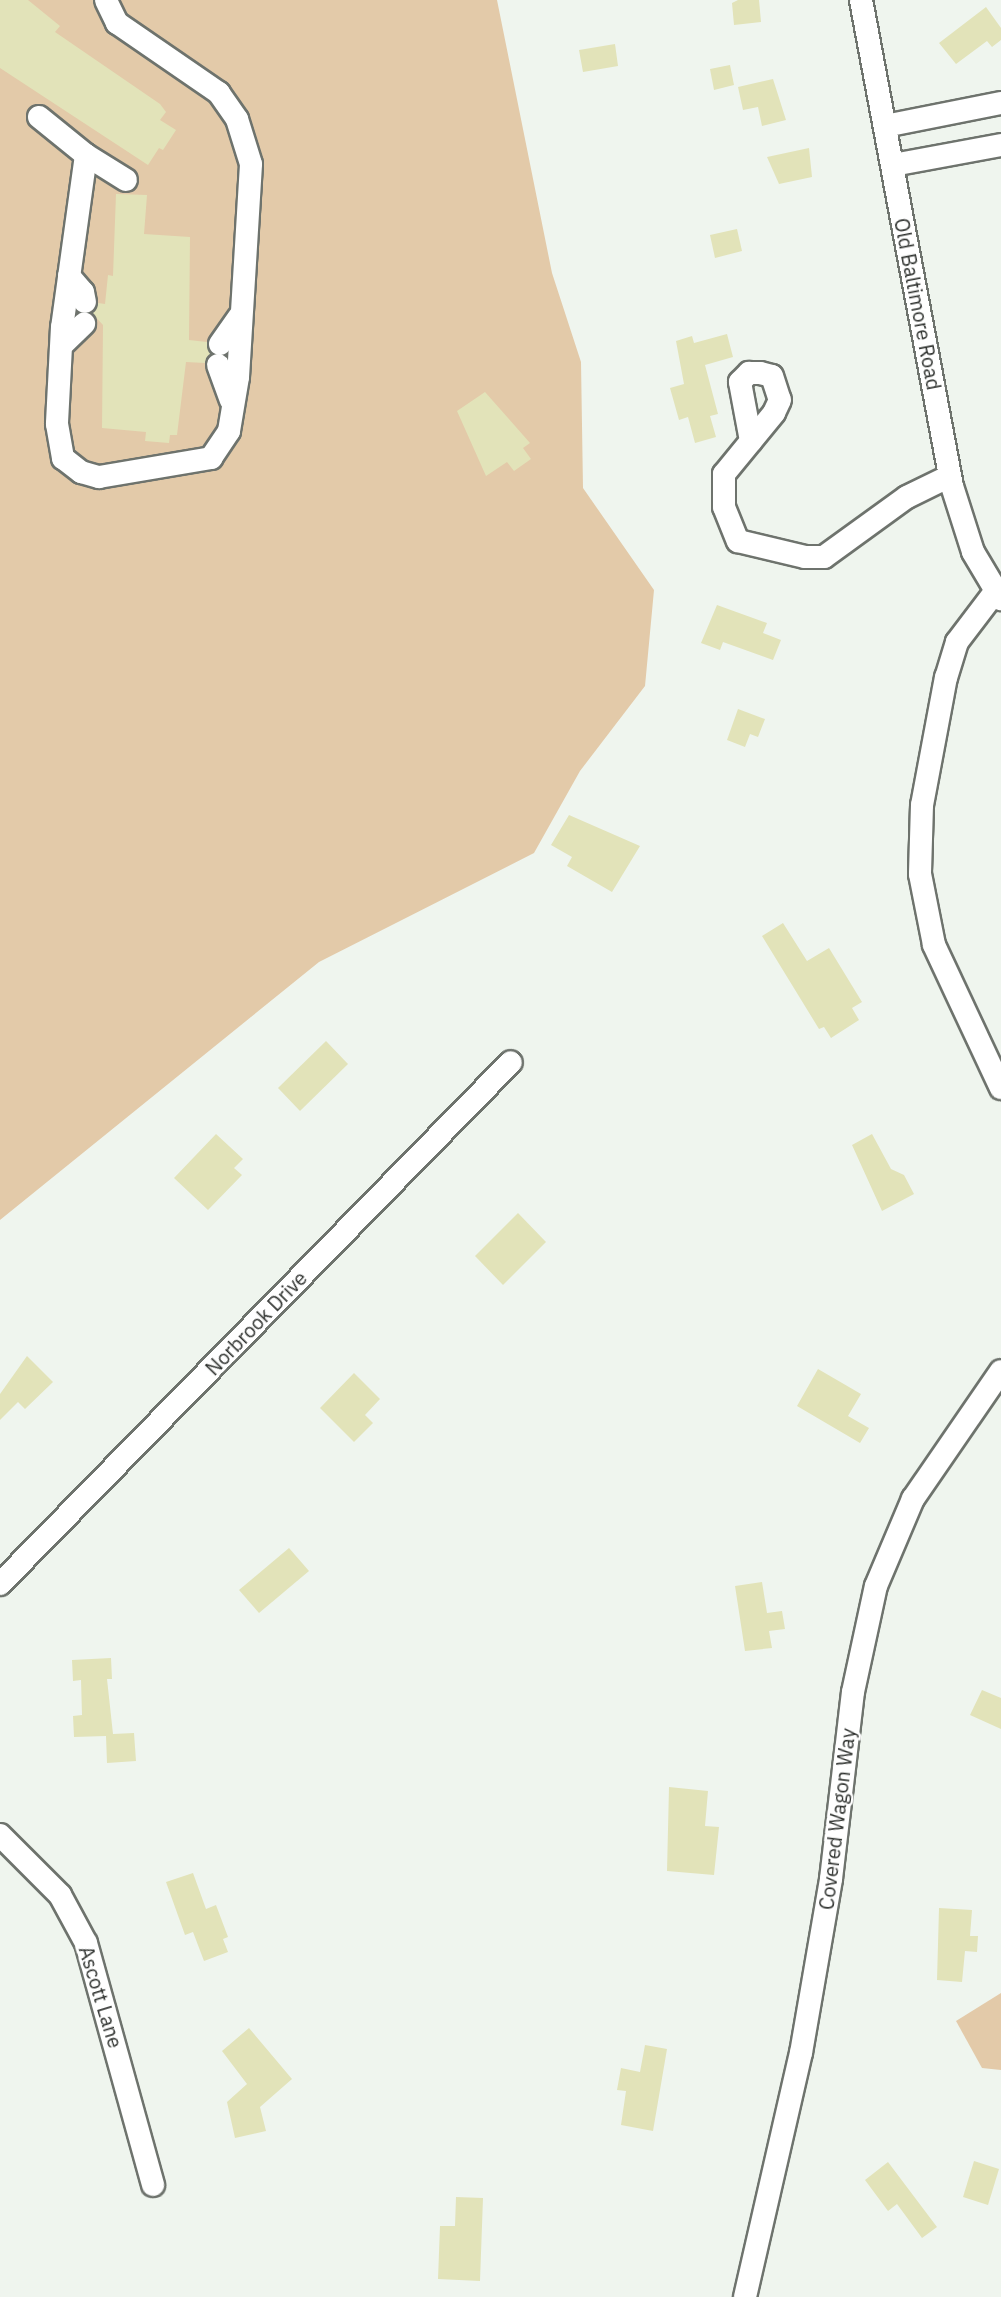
<!DOCTYPE html>
<html>
<head>
<meta charset="utf-8">
<style>
	body { margin:0 }
	#map { position:relative; width:1001px; height:2297px; overflow:hidden; background:#eff5ee; font-family:"IBM Plex Sans",sans-serif }
	div>[style] { position:absolute }
	.green>* { inset:0; background:#e3caa9 }
	.building>* { inset:0; background:#e2e3b9 }
	.roads { filter:drop-shadow(2px 0 #6e736d) drop-shadow(-2px 0 #6e736d) drop-shadow(0 2px #6e736d) drop-shadow(0 -2px #6e736d) }
	.minor>* { height:22px; margin:-11px; padding:0 11px; transform-origin:11px; border-radius:11px; background:#fff }
	span { translate:-50% -50%; white-space:nowrap; text-align:center; line-height:1.15; -webkit-text-stroke:5px #fff; paint-order:stroke }
	.street-label { font-size:20px; color:#2e312e }
</style>
</head>
<body>
<div id="map">
	<div class="green">
		<i style="clip-path:polygon(0 0,497px 0,552px 273px,581px 362px,583px 488px,654px 590px,645px 686px,580px 771px,534px 853px,319px 962px,0 1220px)"></i>
		<i style="clip-path:polygon(1001px 1993px,1001px 2070px,982px 2068px,956px 2021px)"></i>
	</div>
	<div class="building">
		<i style="clip-path:polygon(0 0,28px 0,60px 26px,55px 32px,160px 104px,166px 112px,160px 120px,176px 130px,163px 150px,159px 148px,148px 165px,0 68px)"></i>
		<i style="clip-path:polygon(738px 0,759px 0,761px 22px,734px 25px,732px 3px)"></i>
		<i style="clip-path:polygon(986px 7px,1001px 28px,1001px 40px,992px 47px,987px 41px,956px 64px,939px 43px)"></i>
		<i style="clip-path:polygon(615px 44px,618px 66px,583px 72px,579px 50px)"></i>
		<i style="clip-path:polygon(730px 65px,734px 85px,714px 90px,710px 69px)"></i>
		<i style="clip-path:polygon(773px 79px,786px 120px,762px 126px,758px 107px,743px 110px,738px 87px)"></i>
		<i style="clip-path:polygon(809px 148px,812px 177px,779px 184px,767px 157px)"></i>
		<i style="clip-path:polygon(116px 194px,147px 195px,144px 234px,190px 237px,189px 340px,207px 342px,211px 354px,205px 363px,186px 362px,177px 435px,170px 435px,169px 443px,145px 441px,146px 432px,102px 428px,103px 325px,92px 313px,98px 303px,105px 304px,108px 275px,113px 276px)"></i>
		<i style="clip-path:polygon(737px 229px,742px 251px,715px 258px,710px 235px)"></i>
		<i style="clip-path:polygon(727px 334px,733px 357px,705px 365px,718px 414px,710px 416px,716px 437px,695px 443px,688px 417px,679px 420px,670px 388px,684px 384px,676px 341px,692px 336px,694px 343px)"></i>
		<i style="clip-path:polygon(485px 392px,530px 443px,523px 448px,531px 459px,514px 471px,507px 462px,486px 476px,457px 411px)"></i>
		<i style="clip-path:polygon(717px 605px,767px 623px,763px 633px,781px 640px,773px 660px,723px 642px,720px 650px,701px 643px)"></i>
		<i style="clip-path:polygon(738px 709px,765px 719px,758px 737px,750px 734px,745px 747px,727px 740px)"></i>
		<i style="clip-path:polygon(569px 815px,640px 846px,612px 892px,567px 866px,572px 857px,551px 845px)"></i>
		<i style="clip-path:polygon(783px 923px,807px 961px,829px 948px,862px 1002px,852px 1008px,859px 1020px,831px 1038px,824px 1027px,819px 1029px,762px 936px)"></i>
		<i style="clip-path:polygon(326px 1041px,348px 1064px,300px 1111px,278px 1088px)"></i>
		<i style="clip-path:polygon(216px 1134px,243px 1159px,234px 1168px,242px 1175px,208px 1210px,174px 1178px)"></i>
		<i style="clip-path:polygon(872px 1134px,891px 1169px,904px 1175px,914px 1194px,882px 1211px,852px 1145px)"></i>
		<i style="clip-path:polygon(518px 1213px,546px 1242px,503px 1285px,475px 1256px)"></i>
		<i style="clip-path:polygon(27px 1356px,53px 1382px,25px 1409px,18px 1402px,0 1420px,0 1394px)"></i>
		<i style="clip-path:polygon(818px 1369px,861px 1394px,848px 1416px,869px 1428px,860px 1443px,797px 1406px)"></i>
		<i style="clip-path:polygon(354px 1373px,380px 1399px,365px 1415px,373px 1423px,354px 1442px,320px 1408px)"></i>
		<i style="clip-path:polygon(289px 1548px,309px 1571px,259px 1613px,239px 1590px)"></i>
		<i style="clip-path:polygon(762px 1582px,767px 1613px,782px 1611px,785px 1629px,769px 1631px,772px 1648px,745px 1651px,735px 1586px)"></i>
		<i style="clip-path:polygon(111px 1658px,112px 1679px,107px 1679px,113px 1734px,134px 1733px,136px 1761px,107px 1763px,106px 1736px,74px 1737px,73px 1716px,82px 1715px,81px 1680px,73px 1681px,72px 1660px)"></i>
		<i style="clip-path:polygon(982px 1690px,1001px 1698px,1001px 1729px,970px 1715px)"></i>
		<i style="clip-path:polygon(669px 1787px,708px 1791px,705px 1826px,719px 1827px,714px 1875px,667px 1871px)"></i>
		<i style="clip-path:polygon(193px 1873px,206px 1909px,216px 1905px,228px 1937px,223px 1939px,228px 1952px,204px 1961px,193px 1932px,185px 1935px,166px 1882px)"></i>
		<i style="clip-path:polygon(939px 1908px,972px 1910px,970px 1936px,978px 1936px,977px 1952px,965px 1951px,962px 1982px,937px 1980px)"></i>
		<i style="clip-path:polygon(249px 2028px,292px 2079px,260px 2107px,266px 2131px,235px 2138px,227px 2102px,247px 2084px,222px 2051px)"></i>
		<i style="clip-path:polygon(645px 2045px,667px 2049px,653px 2131px,621px 2125px,626px 2091px,617px 2090px,621px 2068px,640px 2072px)"></i>
		<i style="clip-path:polygon(974px 2161px,999px 2169px,988px 2205px,963px 2197px)"></i>
		<i style="clip-path:polygon(888px 2162px,937px 2227px,922px 2238px,897px 2204px,888px 2211px,865px 2180px)"></i>
		<i style="clip-path:polygon(456px 2197px,483px 2198px,480px 2281px,438px 2279px,440px 2226px,455px 2226px)"></i>
	</div>
	<div class="roads">
		<div class="minor">
			<i style="left:861px;top:0;width:494px;rotate:79.4deg"></i>
			<i style="left:952px;top:486px;width:69px;rotate:72.3deg"></i>
			<i style="left:973px;top:552px;width:55px;rotate:59.2deg"></i>
			<i style="left:39px;top:117px;width:60px;rotate:39deg"></i>
			<i style="left:86px;top:155px;width:174px;rotate:97.9deg"></i>
			<i style="left:62px;top:327px;width:97px;rotate:93deg"></i>
			<i style="left:57px;top:424px;width:35px;rotate:80deg"></i>
			<i style="left:63px;top:458px;width:23px;rotate:38deg"></i>
			<i style="left:81px;top:472px;width:19px;rotate:16deg"></i>
			<i style="left:99px;top:477px;width:114px;rotate:-9.6deg"></i>
			<i style="left:211px;top:458px;width:32px;rotate:-56deg"></i>
			<i style="left:229px;top:431px;width:55px;rotate:-80.5deg"></i>
			<i style="left:238px;top:377px;width:213px;rotate:-86.5deg"></i>
			<i style="left:251px;top:164px;width:47px;rotate:-107.3deg"></i>
			<i style="left:237px;top:119px;width:32px;rotate:-125deg"></i>
			<i style="left:219px;top:93px;width:124px;rotate:-145.5deg"></i>
			<i style="left:117px;top:23px;width:25px;rotate:-116deg"></i>
			<i style="left:885px;top:126px;width:118px;rotate:-11.2deg"></i>
			<i style="left:86px;top:155px;width:47px;rotate:32deg"></i>
			<i style="left:893px;top:165px;width:110px;rotate:-10.5deg"></i>
			<i style="left:69px;top:276px;width:21px;rotate:49deg"></i>
			<i style="left:83px;top:292px;width:10px;rotate:79deg"></i>
			<i style="left:64px;top:343px;width:28px;rotate:-44deg"></i>
			<i style="left:220px;top:344px;width:33px;rotate:-55deg"></i>
			<i style="left:218px;top:365px;width:37px;rotate:70deg"></i>
			<i style="left:751px;top:441px;width:60px;rotate:-100.6deg"></i>
			<i style="left:740px;top:382px;width:13px;rotate:-45deg"></i>
			<i style="left:749px;top:373px;width:11px"></i>
			<i style="left:760px;top:373px;width:12px;rotate:14deg"></i>
			<i style="left:772px;top:376px;width:25px;rotate:72deg"></i>
			<i style="left:780px;top:400px;width:14px;rotate:115deg"></i>
			<i style="left:774px;top:413px;width:79px;rotate:129.3deg"></i>
			<i style="left:724px;top:474px;width:33px;rotate:90deg"></i>
			<i style="left:724px;top:507px;width:37px;rotate:68deg"></i>
			<i style="left:738px;top:541px;width:69px;rotate:13.4deg"></i>
			<i style="left:805px;top:557px;width:19px"></i>
			<i style="left:824px;top:557px;width:102px;rotate:-35.9deg"></i>
			<i style="left:907px;top:497px;width:48px;rotate:-26deg"></i>
			<i style="left:995px;top:592px;width:63px;rotate:127.2deg"></i>
			<i style="left:957px;top:642px;width:37px;rotate:107deg"></i>
			<i style="left:946px;top:677px;width:130px;rotate:100.6deg"></i>
			<i style="left:922px;top:805px;width:69px;rotate:91.7deg"></i>
			<i style="left:920px;top:874px;width:72px;rotate:78.8deg"></i>
			<i style="left:934px;top:945px;width:158px;rotate:64.9deg"></i>
			<i style="left:0;top:1584px;width:730px;rotate:-45.61deg"></i>
			<i style="left:0;top:1835px;width:85px;rotate:45deg"></i>
			<i style="left:60px;top:1895px;width:55px;rotate:61.6deg"></i>
			<i style="left:86px;top:1943px;width:251px;rotate:74.5deg"></i>
			<i style="left:745px;top:2297px;width:250px;rotate:-77.1deg"></i>
			<i style="left:801px;top:2053px;width:177px;rotate:-80.2deg"></i>
			<i style="left:831px;top:1879px;width:188px;rotate:-83.3deg"></i>
			<i style="left:853px;top:1692px;width:108px;rotate:-77.8deg"></i>
			<i style="left:876px;top:1586px;width:95px;rotate:-67deg"></i>
			<i style="left:913px;top:1499px;width:155px;rotate:-55.5deg"></i>
		</div>
	</div>
	<div class="street-label">
		<span style="left:918px;top:304px;rotate:79deg">Old Baltimore Road</span>
		<span style="left:256px;top:1323px;rotate:-46deg">Norbrook Drive</span>
		<span style="left:837px;top:1819px;rotate:-83deg">Covered Wagon Way</span>
		<span style="left:101px;top:1997px;rotate:73deg">Ascott Lane</span>
	</div>
</div>
</body>
</html>
